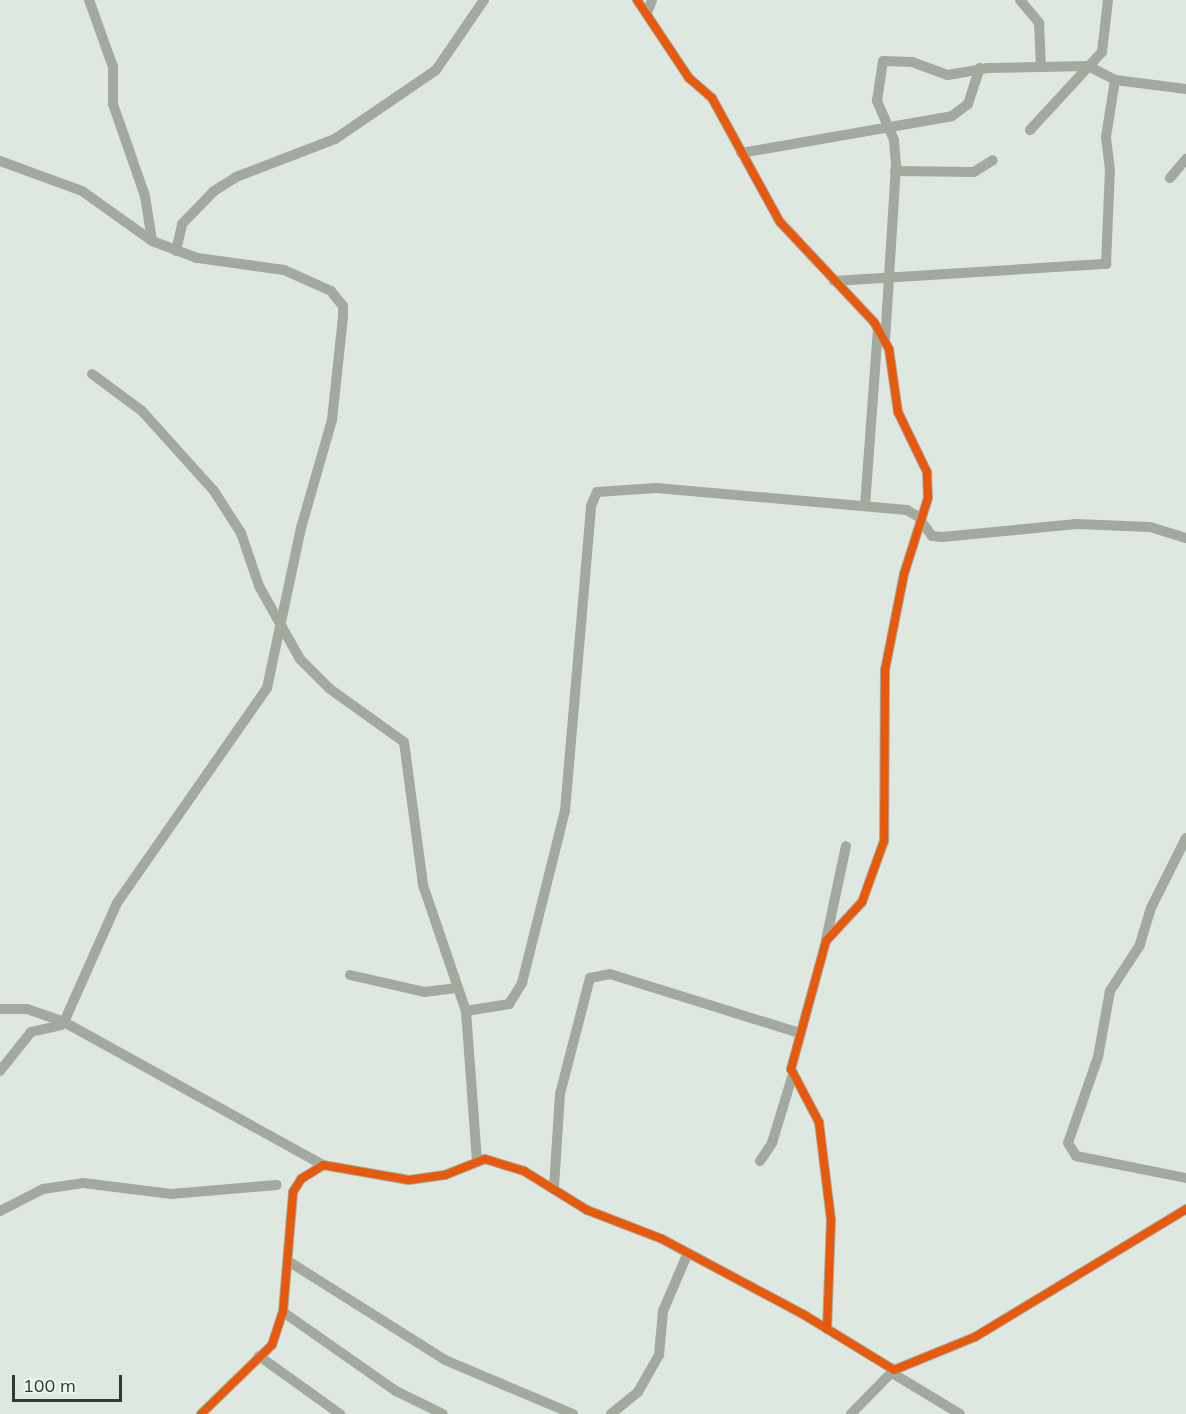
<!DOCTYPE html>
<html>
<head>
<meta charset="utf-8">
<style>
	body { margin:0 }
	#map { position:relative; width:1186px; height:1414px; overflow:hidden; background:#dee8e0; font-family:Mulish,sans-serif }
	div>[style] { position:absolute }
	.minor>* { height:10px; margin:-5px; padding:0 5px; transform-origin:5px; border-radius:5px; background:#a4a99f }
	.cycleway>* { height:8px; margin:-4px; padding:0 4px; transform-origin:4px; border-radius:4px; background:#e8590c }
	span { translate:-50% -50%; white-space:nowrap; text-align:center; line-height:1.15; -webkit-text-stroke:4.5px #e7faea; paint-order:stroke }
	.scale { position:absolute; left:12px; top:1375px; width:110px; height:27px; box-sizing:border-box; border:3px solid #313933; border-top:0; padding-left:8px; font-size:18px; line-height:21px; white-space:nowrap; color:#313933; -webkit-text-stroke:4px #e7faea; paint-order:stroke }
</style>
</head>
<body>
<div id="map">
	<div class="minor">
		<i style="left:637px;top:0;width:94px;rotate:56.3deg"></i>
		<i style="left:689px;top:78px;width:30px;rotate:41deg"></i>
		<i style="left:712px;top:98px;width:141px;rotate:61.3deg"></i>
		<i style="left:780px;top:222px;width:137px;rotate:46.8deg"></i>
		<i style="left:874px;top:322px;width:31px;rotate:61deg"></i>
		<i style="left:889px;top:349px;width:64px;rotate:81.9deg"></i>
		<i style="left:898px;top:412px;width:67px;rotate:64.2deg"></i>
		<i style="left:927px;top:472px;width:26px;rotate:88deg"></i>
		<i style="left:928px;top:498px;width:80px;rotate:107.5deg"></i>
		<i style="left:904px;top:574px;width:98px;rotate:101.2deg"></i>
		<i style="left:885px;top:670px;width:171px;rotate:90.3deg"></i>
		<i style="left:884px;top:841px;width:65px;rotate:109.8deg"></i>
		<i style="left:862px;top:902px;width:53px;rotate:132.7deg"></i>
		<i style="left:826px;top:941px;width:133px;rotate:105.3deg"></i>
		<i style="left:791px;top:1069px;width:60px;rotate:62.2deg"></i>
		<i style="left:819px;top:1122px;width:99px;rotate:83deg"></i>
		<i style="left:831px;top:1220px;width:109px;rotate:92.1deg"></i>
		<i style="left:1020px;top:0;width:30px;rotate:50deg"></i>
		<i style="left:1039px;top:23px;width:44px;rotate:87.4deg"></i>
		<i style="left:647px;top:13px;width:14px;rotate:-69deg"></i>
		<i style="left:1030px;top:130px;width:106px;rotate:-47.3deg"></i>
		<i style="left:1102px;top:52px;width:52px;rotate:-83.4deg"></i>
		<i style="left:741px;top:153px;width:214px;rotate:-9.9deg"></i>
		<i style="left:952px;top:116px;width:20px;rotate:-37deg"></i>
		<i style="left:968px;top:104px;width:38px;rotate:-72deg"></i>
		<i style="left:0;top:161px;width:87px;rotate:20.1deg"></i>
		<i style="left:82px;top:191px;width:86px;rotate:35.5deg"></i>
		<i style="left:895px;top:171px;width:79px;rotate:0.7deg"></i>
		<i style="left:974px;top:172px;width:22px;rotate:-32deg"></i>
		<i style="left:1170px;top:178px;width:25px;rotate:-50deg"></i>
		<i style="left:176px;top:251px;width:28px;rotate:-77deg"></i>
		<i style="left:182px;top:224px;width:46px;rotate:-45.9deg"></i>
		<i style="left:214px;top:191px;width:26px;rotate:-32deg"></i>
		<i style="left:236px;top:177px;width:106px;rotate:-21deg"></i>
		<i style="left:335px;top:139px;width:122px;rotate:-34.3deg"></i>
		<i style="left:436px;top:70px;width:85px;rotate:-55.6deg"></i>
		<i style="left:834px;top:281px;width:273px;rotate:-3.6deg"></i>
		<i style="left:1106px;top:264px;width:94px;rotate:-87.6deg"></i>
		<i style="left:1110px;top:170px;width:33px;rotate:-97deg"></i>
		<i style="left:1106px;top:137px;width:58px;rotate:-81deg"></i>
		<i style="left:885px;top:341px;width:177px;rotate:-86.4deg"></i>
		<i style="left:896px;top:164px;width:24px;rotate:-95deg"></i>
		<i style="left:894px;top:140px;width:43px;rotate:-113.6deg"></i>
		<i style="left:877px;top:101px;width:40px;rotate:-81.5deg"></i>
		<i style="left:883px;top:61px;width:29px;rotate:2deg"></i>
		<i style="left:912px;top:62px;width:38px;rotate:20deg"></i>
		<i style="left:948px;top:75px;width:40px;rotate:-10deg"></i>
		<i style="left:987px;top:68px;width:101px;rotate:-1.1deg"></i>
		<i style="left:1088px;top:66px;width:30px;rotate:27deg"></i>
		<i style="left:1115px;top:80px;width:72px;rotate:7.2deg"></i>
		<i style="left:92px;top:374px;width:62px;rotate:36.5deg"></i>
		<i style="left:142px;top:411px;width:108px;rotate:48deg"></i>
		<i style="left:214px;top:491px;width:50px;rotate:57.3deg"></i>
		<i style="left:241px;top:533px;width:56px;rotate:71.2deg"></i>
		<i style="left:259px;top:586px;width:84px;rotate:60.7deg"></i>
		<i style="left:300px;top:659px;width:42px;rotate:45deg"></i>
		<i style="left:330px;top:689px;width:91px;rotate:35.6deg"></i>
		<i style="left:404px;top:742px;width:144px;rotate:82.4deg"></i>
		<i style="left:423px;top:885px;width:133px;rotate:71.2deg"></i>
		<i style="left:466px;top:1011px;width:149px;rotate:85.8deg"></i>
		<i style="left:865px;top:506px;width:175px;rotate:-85.8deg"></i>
		<i style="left:923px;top:524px;width:15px;rotate:53deg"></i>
		<i style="left:932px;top:536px;width:10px;rotate:6deg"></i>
		<i style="left:942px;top:537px;width:135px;rotate:-5.5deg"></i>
		<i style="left:1076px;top:524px;width:74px;rotate:2.3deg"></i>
		<i style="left:1150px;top:527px;width:38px;rotate:17deg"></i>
		<i style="left:1186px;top:838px;width:78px;rotate:116.6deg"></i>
		<i style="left:1151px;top:908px;width:39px;rotate:107deg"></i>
		<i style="left:1140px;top:945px;width:55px;rotate:123.1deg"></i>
		<i style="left:1110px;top:991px;width:67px;rotate:100.3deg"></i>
		<i style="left:1098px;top:1057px;width:91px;rotate:109.2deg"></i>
		<i style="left:1068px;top:1143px;width:15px;rotate:58deg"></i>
		<i style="left:1076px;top:1156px;width:112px;rotate:11.3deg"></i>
		<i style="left:826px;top:940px;width:96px;rotate:-78deg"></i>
		<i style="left:350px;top:975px;width:76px;rotate:12.9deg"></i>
		<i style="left:424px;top:992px;width:34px;rotate:-7deg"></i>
		<i style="left:0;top:1009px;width:27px"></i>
		<i style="left:27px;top:1009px;width:39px;rotate:19deg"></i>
		<i style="left:64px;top:1022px;width:296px;rotate:28.9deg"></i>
		<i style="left:466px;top:1011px;width:44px;rotate:-9.2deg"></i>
		<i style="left:509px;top:1004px;width:25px;rotate:-58deg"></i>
		<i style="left:522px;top:983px;width:177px;rotate:-76deg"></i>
		<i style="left:565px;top:811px;width:306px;rotate:-85.1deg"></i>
		<i style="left:591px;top:506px;width:15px;rotate:-67deg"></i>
		<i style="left:597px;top:492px;width:59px;rotate:-3.9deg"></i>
		<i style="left:656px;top:488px;width:252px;rotate:5deg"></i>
		<i style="left:907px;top:510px;width:17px;rotate:31deg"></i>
		<i style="left:64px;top:1022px;width:130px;rotate:-66deg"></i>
		<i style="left:117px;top:903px;width:262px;rotate:-55.1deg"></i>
		<i style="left:267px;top:688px;width:164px;rotate:-78deg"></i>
		<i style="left:301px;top:528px;width:112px;rotate:-74deg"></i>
		<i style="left:332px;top:420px;width:104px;rotate:-83.9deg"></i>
		<i style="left:343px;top:317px;width:11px;rotate:-90deg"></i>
		<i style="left:343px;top:306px;width:19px;rotate:-129deg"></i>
		<i style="left:331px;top:291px;width:51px;rotate:-155.9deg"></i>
		<i style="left:284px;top:270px;width:88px;rotate:-172.1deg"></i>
		<i style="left:197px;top:258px;width:48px;rotate:-159.3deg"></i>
		<i style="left:152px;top:241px;width:46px;rotate:-98.8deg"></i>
		<i style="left:145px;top:196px;width:97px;rotate:-109.2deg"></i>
		<i style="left:113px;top:104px;width:37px;rotate:-90deg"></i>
		<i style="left:113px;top:67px;width:71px;rotate:-109.7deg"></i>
		<i style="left:0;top:1071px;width:50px;rotate:-51.5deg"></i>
		<i style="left:31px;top:1032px;width:31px;rotate:-13deg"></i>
		<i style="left:760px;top:1161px;width:22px;rotate:-56deg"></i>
		<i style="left:772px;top:1143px;width:69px;rotate:-73.1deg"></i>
		<i style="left:554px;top:1187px;width:93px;rotate:-86.3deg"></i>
		<i style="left:560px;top:1094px;width:120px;rotate:-75.5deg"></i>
		<i style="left:590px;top:978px;width:20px;rotate:-11deg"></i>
		<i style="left:610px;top:974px;width:198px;rotate:17.3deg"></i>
		<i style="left:0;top:1211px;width:48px;rotate:-27.1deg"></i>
		<i style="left:43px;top:1189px;width:40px;rotate:-8.5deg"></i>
		<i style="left:83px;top:1183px;width:89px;rotate:7.1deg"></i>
		<i style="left:171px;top:1194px;width:106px;rotate:-4.9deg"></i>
		<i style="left:288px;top:1261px;width:186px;rotate:32.2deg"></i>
		<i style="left:445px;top:1360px;width:139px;rotate:22.9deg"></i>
		<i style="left:283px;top:1312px;width:138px;rotate:35deg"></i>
		<i style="left:396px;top:1391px;width:52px;rotate:26.1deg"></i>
		<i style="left:259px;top:1356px;width:100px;rotate:35.6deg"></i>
		<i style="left:892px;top:1373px;width:79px;rotate:31.1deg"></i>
		<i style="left:201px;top:1414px;width:99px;rotate:-44.2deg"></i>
		<i style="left:272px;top:1345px;width:35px;rotate:-72deg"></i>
		<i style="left:283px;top:1312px;width:120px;rotate:-85.2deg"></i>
		<i style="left:293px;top:1192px;width:15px;rotate:-58deg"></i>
		<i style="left:301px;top:1179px;width:26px;rotate:-32deg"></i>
		<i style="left:323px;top:1165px;width:87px;rotate:9.9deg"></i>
		<i style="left:409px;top:1180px;width:36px;rotate:-8deg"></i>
		<i style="left:445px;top:1175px;width:43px;rotate:-21.8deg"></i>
		<i style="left:485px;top:1159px;width:41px;rotate:17.1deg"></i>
		<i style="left:524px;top:1171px;width:74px;rotate:31.8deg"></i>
		<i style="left:587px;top:1210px;width:80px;rotate:21.1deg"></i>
		<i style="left:662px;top:1239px;width:163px;rotate:28.1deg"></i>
		<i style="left:806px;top:1316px;width:103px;rotate:31.5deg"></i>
		<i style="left:894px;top:1370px;width:87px;rotate:-22.2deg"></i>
		<i style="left:975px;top:1337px;width:247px;rotate:-31.2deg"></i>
		<i style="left:611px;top:1414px;width:35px;rotate:-39deg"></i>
		<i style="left:638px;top:1392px;width:43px;rotate:-60.4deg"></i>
		<i style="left:659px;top:1355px;width:44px;rotate:-84.8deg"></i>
		<i style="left:663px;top:1311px;width:61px;rotate:-66.8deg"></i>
		<i style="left:851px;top:1414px;width:62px;rotate:-45.7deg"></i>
	</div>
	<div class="cycleway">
		<i style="left:637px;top:0;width:94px;rotate:56.3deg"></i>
		<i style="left:689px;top:78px;width:30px;rotate:41deg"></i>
		<i style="left:712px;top:98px;width:141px;rotate:61.3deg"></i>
		<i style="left:780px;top:222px;width:137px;rotate:46.8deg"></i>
		<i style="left:874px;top:322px;width:31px;rotate:61deg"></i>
		<i style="left:889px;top:349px;width:64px;rotate:81.9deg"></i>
		<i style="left:898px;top:412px;width:67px;rotate:64.2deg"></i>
		<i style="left:927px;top:472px;width:26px;rotate:88deg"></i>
		<i style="left:928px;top:498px;width:80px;rotate:107.5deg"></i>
		<i style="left:904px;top:574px;width:98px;rotate:101.2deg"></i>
		<i style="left:885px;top:670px;width:171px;rotate:90.3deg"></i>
		<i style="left:884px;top:841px;width:65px;rotate:109.8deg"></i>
		<i style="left:862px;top:902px;width:53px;rotate:132.7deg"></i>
		<i style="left:826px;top:941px;width:133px;rotate:105.3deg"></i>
		<i style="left:791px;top:1069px;width:60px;rotate:62.2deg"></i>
		<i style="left:819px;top:1122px;width:99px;rotate:83deg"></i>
		<i style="left:831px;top:1220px;width:109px;rotate:92.1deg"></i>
		<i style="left:201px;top:1414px;width:99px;rotate:-44.2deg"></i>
		<i style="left:272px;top:1345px;width:35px;rotate:-72deg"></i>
		<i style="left:283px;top:1312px;width:120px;rotate:-85.2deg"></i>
		<i style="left:293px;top:1192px;width:15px;rotate:-58deg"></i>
		<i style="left:301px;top:1179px;width:26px;rotate:-32deg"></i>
		<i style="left:323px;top:1165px;width:87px;rotate:9.9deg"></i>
		<i style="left:409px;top:1180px;width:36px;rotate:-8deg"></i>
		<i style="left:445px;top:1175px;width:43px;rotate:-21.8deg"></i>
		<i style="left:485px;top:1159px;width:41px;rotate:17.1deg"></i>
		<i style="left:524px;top:1171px;width:74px;rotate:31.8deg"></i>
		<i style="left:587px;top:1210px;width:80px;rotate:21.1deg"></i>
		<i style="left:662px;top:1239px;width:163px;rotate:28.1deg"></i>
		<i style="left:806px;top:1316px;width:103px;rotate:31.5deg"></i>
		<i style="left:894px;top:1370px;width:87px;rotate:-22.2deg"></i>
		<i style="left:975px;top:1337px;width:247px;rotate:-31.2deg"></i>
	</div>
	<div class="scale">100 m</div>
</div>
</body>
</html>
